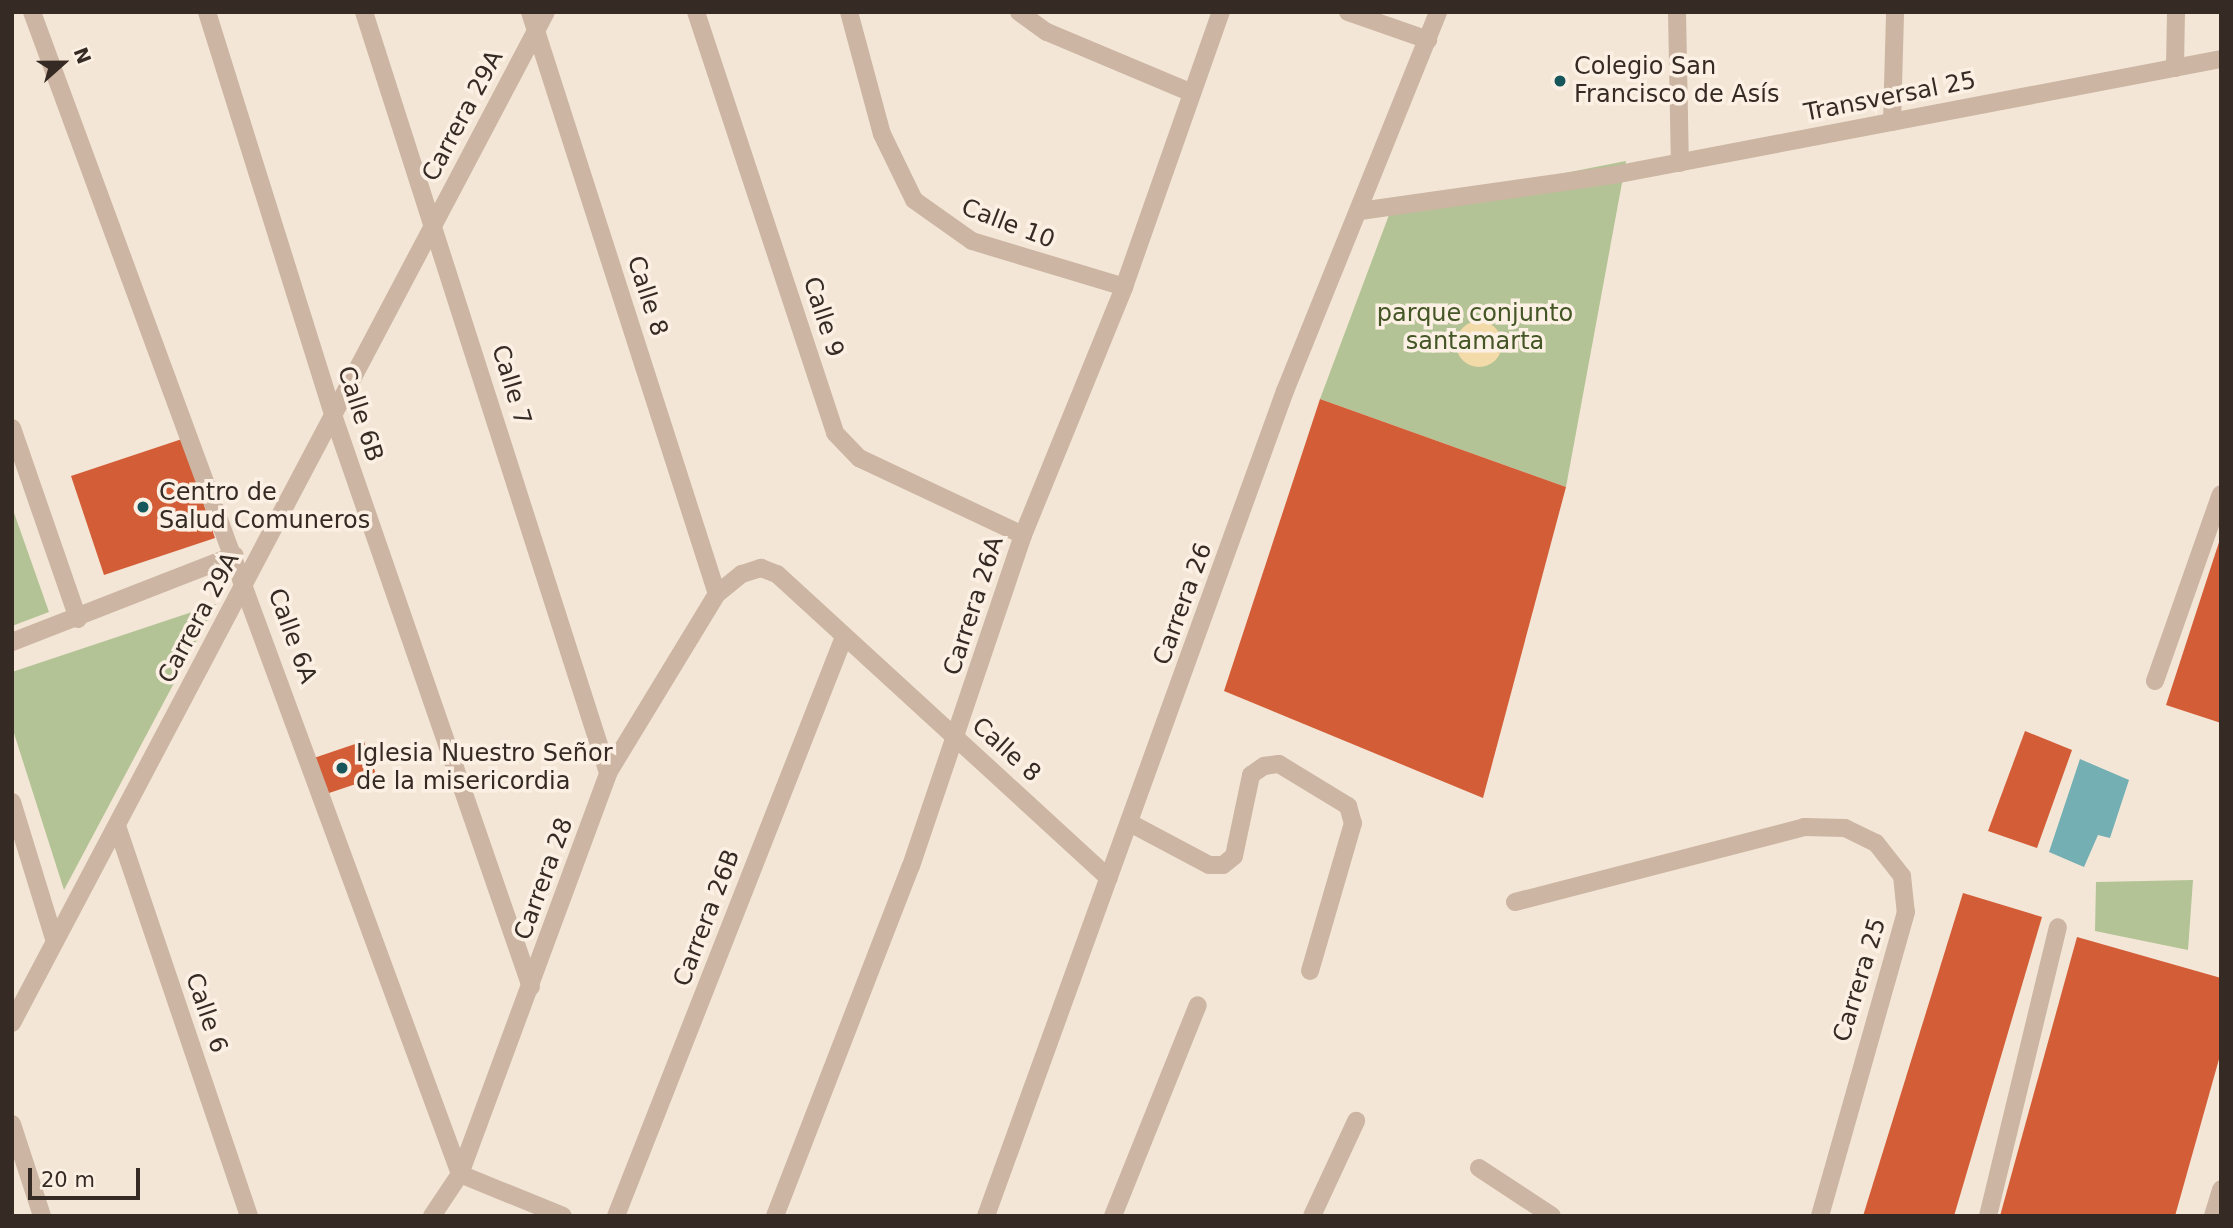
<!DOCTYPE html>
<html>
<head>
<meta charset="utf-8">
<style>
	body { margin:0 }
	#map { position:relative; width:2233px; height:1228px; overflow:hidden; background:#f3e6d6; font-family:"DejaVu Sans",sans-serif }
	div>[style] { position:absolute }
	.green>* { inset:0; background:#b3c395 }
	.sand>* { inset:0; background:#f3daa9 }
	.round { border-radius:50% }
	.water>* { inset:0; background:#73afb3 }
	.building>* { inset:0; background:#d25d36 }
	.minor>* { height:18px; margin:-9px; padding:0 9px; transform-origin:9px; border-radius:9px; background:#ccb5a2 }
	.dots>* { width:19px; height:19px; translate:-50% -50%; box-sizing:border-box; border:4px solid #fbf0e3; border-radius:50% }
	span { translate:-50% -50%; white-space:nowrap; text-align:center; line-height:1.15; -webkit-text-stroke:7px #fbf0e3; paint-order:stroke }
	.poi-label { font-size:24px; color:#362a25 }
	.left { translate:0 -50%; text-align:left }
	.street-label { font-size:24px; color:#362a25 }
	.park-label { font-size:24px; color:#445626 }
	.frame { position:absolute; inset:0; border:14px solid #362a25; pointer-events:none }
	.north { position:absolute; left:28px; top:28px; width:70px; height:70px; -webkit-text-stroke:5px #fbf0e3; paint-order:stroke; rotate:69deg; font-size:19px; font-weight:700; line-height:28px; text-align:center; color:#362a25 }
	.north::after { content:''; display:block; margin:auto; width:24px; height:32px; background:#362a25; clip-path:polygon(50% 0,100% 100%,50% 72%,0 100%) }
	.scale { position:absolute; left:28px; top:1168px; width:112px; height:32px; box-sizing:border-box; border:4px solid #362a25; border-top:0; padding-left:9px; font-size:21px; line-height:24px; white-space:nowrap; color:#362a25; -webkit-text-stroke:5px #fbf0e3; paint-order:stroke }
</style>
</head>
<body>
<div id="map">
	<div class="green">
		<i style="clip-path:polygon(1626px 161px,1566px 487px,1320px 399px,1392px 207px)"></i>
		<i style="clip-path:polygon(12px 507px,49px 612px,12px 626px)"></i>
		<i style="clip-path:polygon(216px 604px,64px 890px,12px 727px,12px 672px)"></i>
		<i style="clip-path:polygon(2193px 880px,2188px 950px,2095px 931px,2096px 882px)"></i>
	</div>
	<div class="sand">
		<i class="round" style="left:1456px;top:321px;width:46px;height:46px"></i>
	</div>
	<div class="water">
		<i style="clip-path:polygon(2080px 759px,2129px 780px,2110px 838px,2098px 835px,2084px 867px,2049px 852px)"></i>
	</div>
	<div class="building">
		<i style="clip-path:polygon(1320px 399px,1566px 487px,1483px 798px,1224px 691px)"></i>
		<i style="clip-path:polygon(182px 439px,215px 538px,104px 575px,71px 476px)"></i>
		<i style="clip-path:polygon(2221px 536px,2221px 723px,2166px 705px)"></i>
		<i style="clip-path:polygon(2025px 731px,2072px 750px,2037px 848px,1988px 831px)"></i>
		<i style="clip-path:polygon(364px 741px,377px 777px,320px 796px,308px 760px)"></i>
		<i style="clip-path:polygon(1963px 893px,2042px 917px,1954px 1216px,1863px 1216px)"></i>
		<i style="clip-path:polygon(2077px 937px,2221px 978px,2221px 1052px,2175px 1216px,2000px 1216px)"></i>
	</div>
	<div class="minor">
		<i style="left:32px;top:12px;width:1238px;rotate:69.78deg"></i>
		<i style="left:460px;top:1174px;width:111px;rotate:22.2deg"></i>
		<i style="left:207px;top:12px;width:422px;rotate:72.6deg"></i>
		<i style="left:333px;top:415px;width:605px;rotate:70.91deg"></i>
		<i style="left:364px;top:12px;width:799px;rotate:72.22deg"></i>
		<i style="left:530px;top:12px;width:611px;rotate:72.19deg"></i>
		<i style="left:696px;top:12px;width:443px;rotate:71.7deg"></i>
		<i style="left:835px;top:433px;width:35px;rotate:46deg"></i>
		<i style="left:859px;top:458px;width:181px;rotate:25.2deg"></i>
		<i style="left:849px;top:12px;width:126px;rotate:74.9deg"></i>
		<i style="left:882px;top:134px;width:73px;rotate:64.1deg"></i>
		<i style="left:914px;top:200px;width:71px;rotate:35.3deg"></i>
		<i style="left:972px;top:241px;width:159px;rotate:16.8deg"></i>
		<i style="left:1019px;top:12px;width:34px;rotate:36deg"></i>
		<i style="left:1047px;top:32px;width:157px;rotate:22.8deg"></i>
		<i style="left:1348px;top:12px;width:85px;rotate:19.3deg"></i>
		<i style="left:1677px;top:12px;width:151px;rotate:88.9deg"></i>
		<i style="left:2175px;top:68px;width:56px;rotate:-89deg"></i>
		<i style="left:1892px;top:122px;width:110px;rotate:-88.4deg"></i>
		<i style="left:1360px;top:211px;width:262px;rotate:-8.1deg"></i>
		<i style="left:1619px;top:174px;width:613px;rotate:-10.81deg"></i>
		<i style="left:12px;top:428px;width:202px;rotate:70.9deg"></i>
		<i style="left:12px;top:642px;width:239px;rotate:-21.3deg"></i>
		<i style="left:2155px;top:681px;width:198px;rotate:-70.6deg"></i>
		<i style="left:12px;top:802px;width:146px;rotate:72.9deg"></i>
		<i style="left:1130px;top:823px;width:89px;rotate:28deg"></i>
		<i style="left:1209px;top:865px;width:14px"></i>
		<i style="left:1223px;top:865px;width:14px;rotate:-39deg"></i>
		<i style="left:1234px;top:856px;width:83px;rotate:-78.1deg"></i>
		<i style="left:1251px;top:775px;width:16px;rotate:-35deg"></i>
		<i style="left:1264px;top:766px;width:15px;rotate:-8deg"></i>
		<i style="left:1279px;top:764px;width:81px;rotate:31.3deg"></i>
		<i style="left:1348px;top:806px;width:18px;rotate:74deg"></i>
		<i style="left:1353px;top:823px;width:154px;rotate:106.2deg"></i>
		<i style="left:117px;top:826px;width:412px;rotate:71.3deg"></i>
		<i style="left:1515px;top:902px;width:299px;rotate:-14.5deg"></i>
		<i style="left:1804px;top:827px;width:41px;rotate:1.4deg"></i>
		<i style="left:1845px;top:828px;width:34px;rotate:26deg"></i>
		<i style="left:1876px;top:843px;width:42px;rotate:51.8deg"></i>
		<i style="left:1902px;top:876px;width:36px;rotate:84deg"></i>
		<i style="left:1906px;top:912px;width:316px;rotate:105.8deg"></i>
		<i style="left:12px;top:1023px;width:1143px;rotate:-62.16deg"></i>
		<i style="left:12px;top:1124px;width:97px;rotate:71.9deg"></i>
		<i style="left:1479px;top:1168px;width:87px;rotate:33.3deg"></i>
		<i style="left:432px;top:1216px;width:50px;rotate:-56.3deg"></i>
		<i style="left:460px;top:1174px;width:427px;rotate:-69.7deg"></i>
		<i style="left:608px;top:773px;width:210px;rotate:-58.7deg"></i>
		<i style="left:717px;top:594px;width:32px;rotate:-39deg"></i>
		<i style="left:742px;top:574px;width:20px;rotate:-18deg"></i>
		<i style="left:761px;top:568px;width:17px;rotate:21deg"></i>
		<i style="left:777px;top:574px;width:450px;rotate:42.5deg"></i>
		<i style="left:616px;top:1216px;width:622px;rotate:-68.51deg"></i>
		<i style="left:775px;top:1216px;width:375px;rotate:-68.8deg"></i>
		<i style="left:911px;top:866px;width:349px;rotate:-71.3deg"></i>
		<i style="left:1023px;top:535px;width:268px;rotate:-67.8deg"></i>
		<i style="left:1124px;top:287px;width:292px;rotate:-70.6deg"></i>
		<i style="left:986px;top:1216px;width:878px;rotate:-70.08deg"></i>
		<i style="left:1285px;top:391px;width:409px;rotate:-68deg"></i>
		<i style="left:1113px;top:1216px;width:227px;rotate:-68.1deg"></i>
		<i style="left:1312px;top:1216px;width:105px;rotate:-65.1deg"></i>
		<i style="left:1988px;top:1216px;width:297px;rotate:-76.4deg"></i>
		<i style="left:2213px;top:1216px;width:28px;rotate:-73deg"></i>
	</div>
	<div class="dots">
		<i style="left:1560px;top:81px;background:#17565b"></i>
		<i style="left:143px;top:507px;background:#17565b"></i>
		<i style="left:342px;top:768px;background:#17565b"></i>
	</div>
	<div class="poi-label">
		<span class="left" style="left:1574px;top:81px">Colegio San<br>Francisco de Asís</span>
		<span class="left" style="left:159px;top:507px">Centro de<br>Salud Comuneros</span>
		<span class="left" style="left:356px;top:768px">Iglesia Nuestro Señor<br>de la misericordia</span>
	</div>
	<div class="street-label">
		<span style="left:1890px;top:97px;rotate:-11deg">Transversal 25</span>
		<span style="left:463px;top:116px;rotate:-62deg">Carrera 29A</span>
		<span style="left:1008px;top:224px;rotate:21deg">Calle 10</span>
		<span style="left:647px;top:296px;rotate:72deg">Calle 8</span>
		<span style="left:823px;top:317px;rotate:72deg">Calle 9</span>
		<span style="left:511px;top:385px;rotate:73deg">Calle 7</span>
		<span style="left:360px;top:414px;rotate:72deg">Calle 6B</span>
		<span style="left:1183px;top:604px;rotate:-70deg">Carrera 26</span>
		<span style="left:974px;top:606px;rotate:-72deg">Carrera 26A</span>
		<span style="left:199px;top:618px;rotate:-62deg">Carrera 29A</span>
		<span style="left:292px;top:636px;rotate:70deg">Calle 6A</span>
		<span style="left:1006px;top:750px;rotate:42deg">Calle 8</span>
		<span style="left:544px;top:879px;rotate:-70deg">Carrera 28</span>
		<span style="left:707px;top:918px;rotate:-69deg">Carrera 26B</span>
		<span style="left:1860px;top:980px;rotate:-73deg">Carrera 25</span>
		<span style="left:206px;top:1013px;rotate:71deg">Calle 6</span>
	</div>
	<div class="park-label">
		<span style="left:1475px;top:328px">parque conjunto<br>santamarta</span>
	</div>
	<div class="frame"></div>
	<div class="north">N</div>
	<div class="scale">20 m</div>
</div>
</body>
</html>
